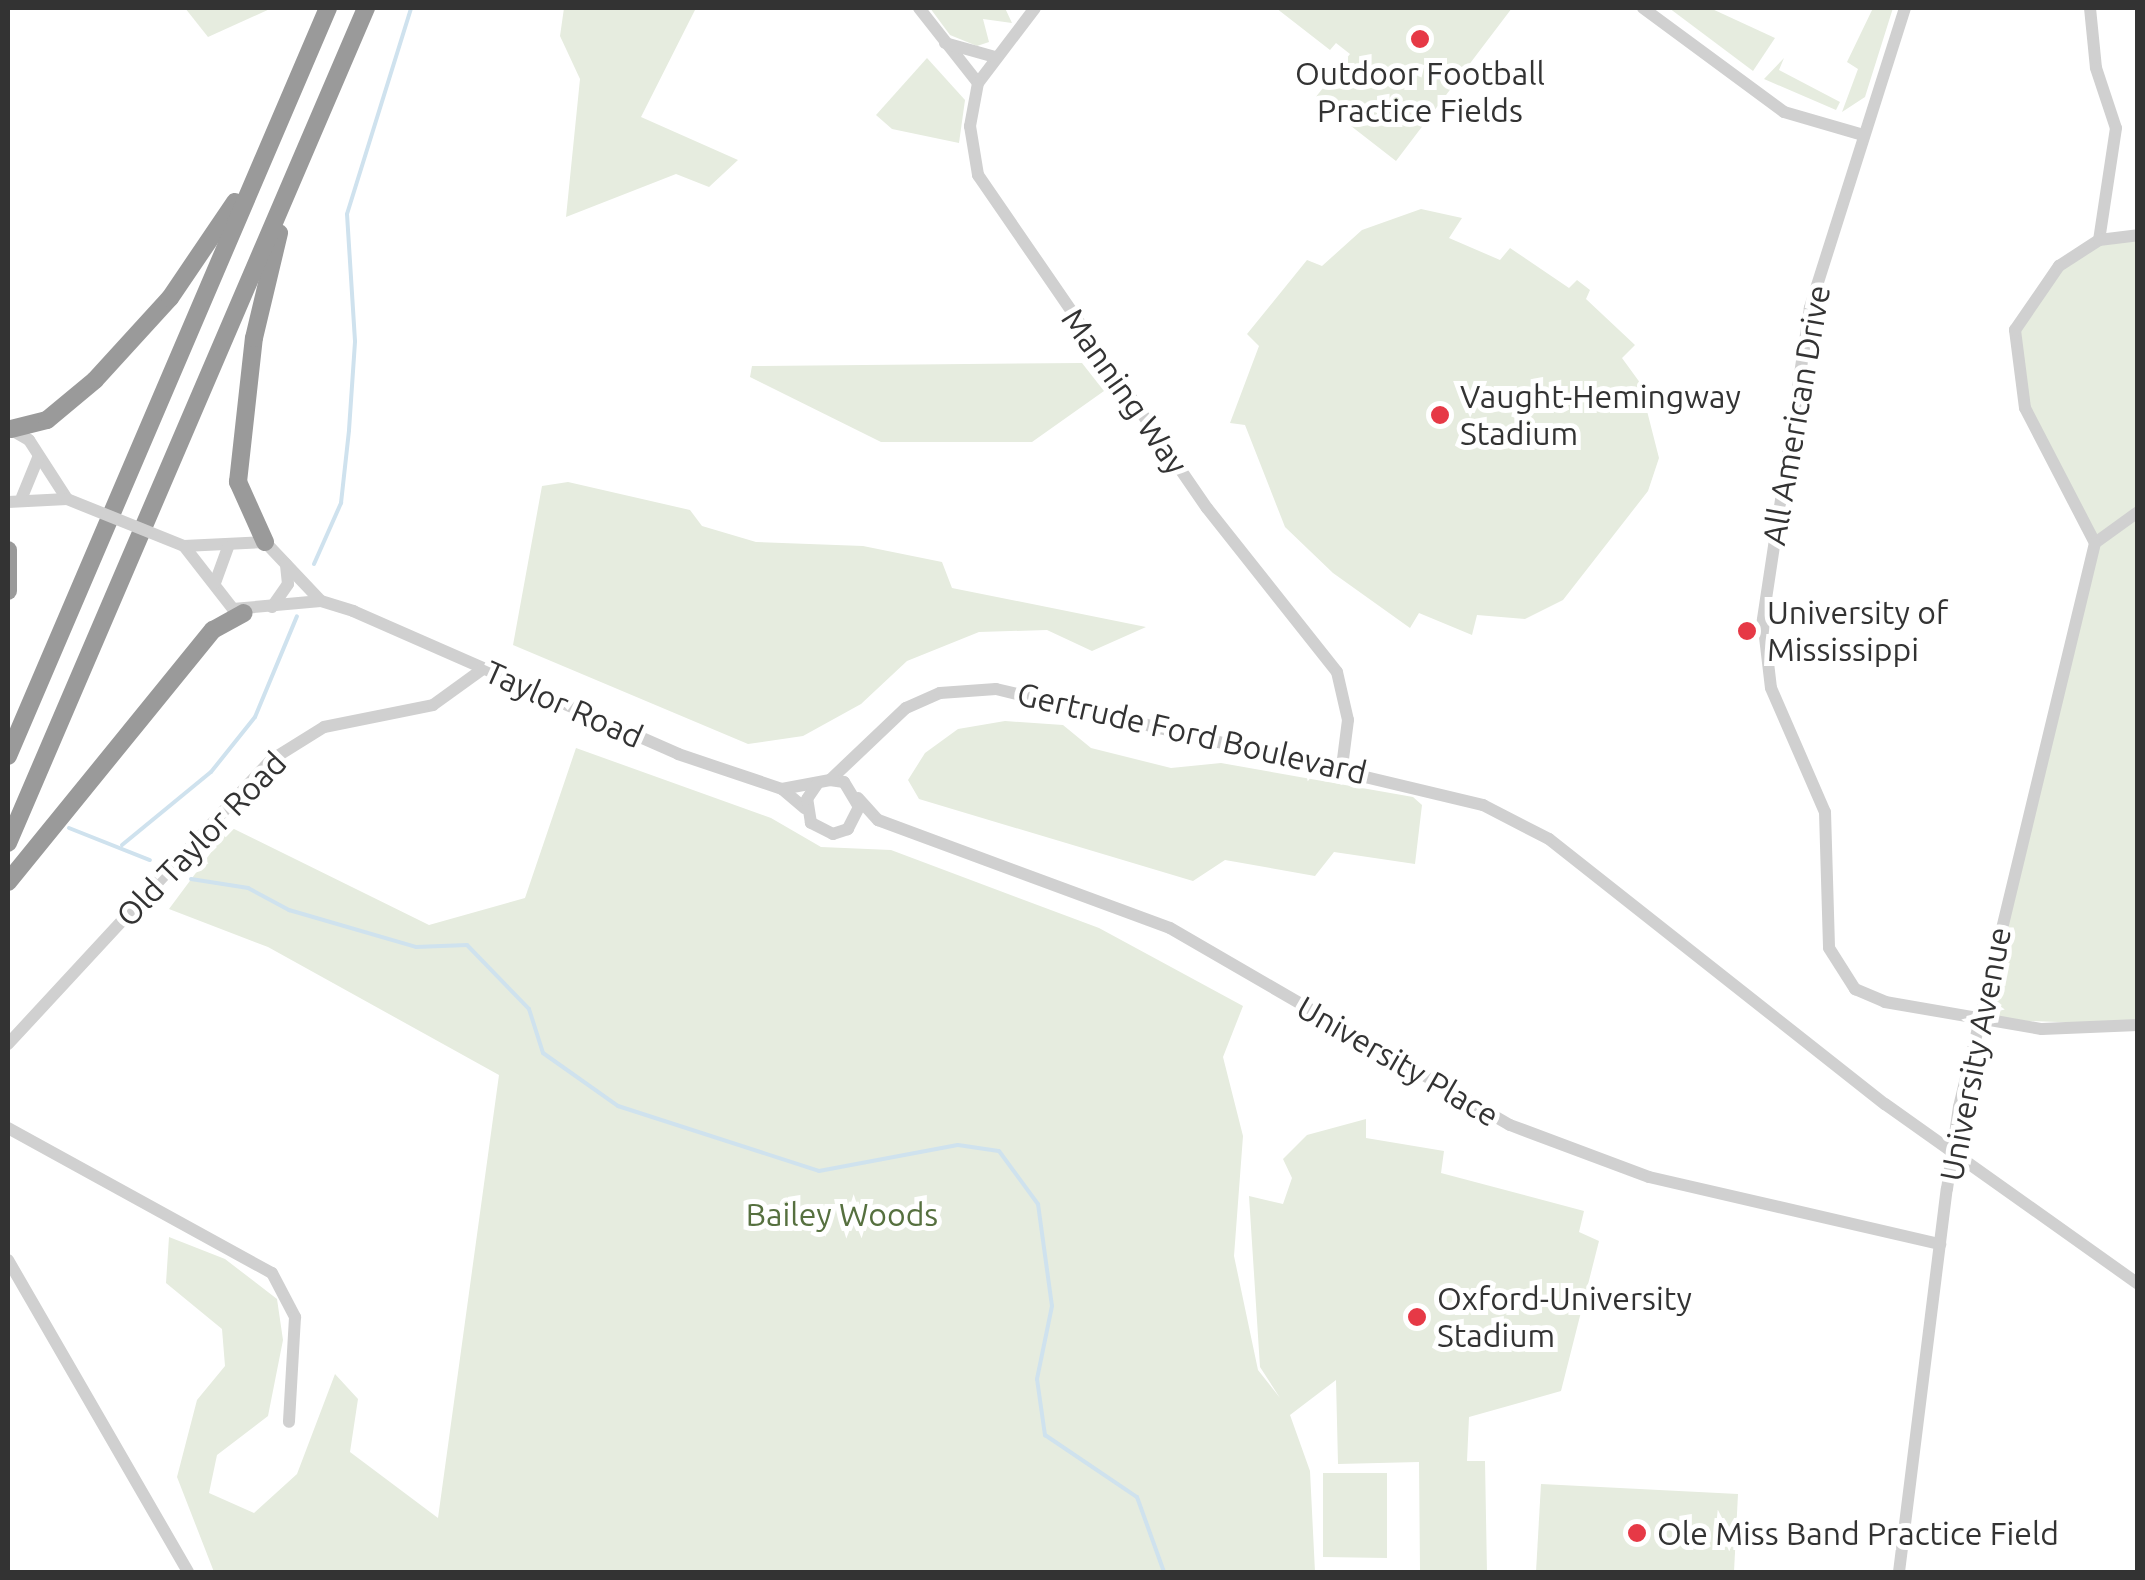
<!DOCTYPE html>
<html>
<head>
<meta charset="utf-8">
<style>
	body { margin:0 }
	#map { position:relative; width:2145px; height:1580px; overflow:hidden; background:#fff; font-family:Ubuntu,sans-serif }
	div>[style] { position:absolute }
	.green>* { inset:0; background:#e6ecdf }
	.stream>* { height:4px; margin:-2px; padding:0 2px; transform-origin:2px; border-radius:2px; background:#cfe2ee }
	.minor>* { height:12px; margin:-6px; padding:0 6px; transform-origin:6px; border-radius:6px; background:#d0d0d0 }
	.highway>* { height:18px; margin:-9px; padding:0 9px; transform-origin:9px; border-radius:9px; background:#9a9a9a }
	.minor-bridge>* { height:12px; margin:-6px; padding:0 6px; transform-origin:6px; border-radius:6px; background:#d0d0d0 }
	.dots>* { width:28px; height:28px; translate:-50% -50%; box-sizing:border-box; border:5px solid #fff; border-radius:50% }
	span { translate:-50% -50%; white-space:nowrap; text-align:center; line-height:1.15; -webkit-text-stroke:10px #fff; paint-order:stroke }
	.poi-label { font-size:32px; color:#333 }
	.left { translate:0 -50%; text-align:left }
	.street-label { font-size:32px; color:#333 }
	.park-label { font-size:32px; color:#56703f }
	.frame { position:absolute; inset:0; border:10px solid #333; pointer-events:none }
</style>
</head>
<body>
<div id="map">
	<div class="green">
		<i style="clip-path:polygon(185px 8px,272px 8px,208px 37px)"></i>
		<i style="clip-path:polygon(564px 8px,696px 8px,641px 117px,738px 160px,709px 187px,676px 174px,566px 217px,580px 79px,560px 36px)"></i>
		<i style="clip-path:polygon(930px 8px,1005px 8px,1012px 23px,983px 19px,989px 42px,977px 46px,950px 35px)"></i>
		<i style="clip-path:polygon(1276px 8px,1512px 8px,1396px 161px,1315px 98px,1350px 54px,1336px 43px,1330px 50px)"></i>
		<i style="clip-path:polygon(1669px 8px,1710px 8px,1775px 38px,1753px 71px)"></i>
		<i style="clip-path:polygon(1873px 8px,1893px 8px,1865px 97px,1842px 112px,1858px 69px,1847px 62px)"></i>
		<i style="clip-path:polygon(927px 58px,965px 100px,959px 143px,892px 129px,876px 115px)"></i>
		<i style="clip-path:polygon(1784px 58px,1779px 70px,1840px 102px,1836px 110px,1764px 79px)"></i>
		<i style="clip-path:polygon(1421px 209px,1462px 218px,1449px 238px,1500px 260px,1510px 248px,1569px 288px,1577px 280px,1590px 290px,1586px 299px,1635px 345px,1622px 358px,1654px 402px,1646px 407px,1659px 458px,1648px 491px,1563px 600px,1525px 619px,1477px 615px,1472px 635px,1419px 613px,1410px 628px,1333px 573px,1285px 527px,1245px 425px,1230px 423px,1259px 346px,1247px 334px,1307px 260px,1322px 266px,1362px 230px)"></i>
		<i style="clip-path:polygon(2137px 235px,2137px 1025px,1977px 1019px,2095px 544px,2025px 408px,2015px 330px,2033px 297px,2084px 246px)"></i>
		<i style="clip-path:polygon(1082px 363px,1104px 391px,1032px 442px,881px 442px,750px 377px,752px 366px)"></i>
		<i style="clip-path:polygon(568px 482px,690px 510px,702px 526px,756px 542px,863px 546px,942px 562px,952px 588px,1146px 627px,1092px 651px,1047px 630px,979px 632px,907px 661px,861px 704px,803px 736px,748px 744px,513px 645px,542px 486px)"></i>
		<i style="clip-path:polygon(1005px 721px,1063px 725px,1091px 748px,1171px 768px,1221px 763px,1413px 797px,1422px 805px,1415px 864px,1334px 852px,1315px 876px,1225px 860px,1193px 881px,919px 799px,908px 780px,925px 753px,958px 729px)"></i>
		<i style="clip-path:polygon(576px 748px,771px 818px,821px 847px,891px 850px,1099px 928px,1243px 1006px,1223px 1057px,1243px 1136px,1234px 1256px,1258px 1370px,1280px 1398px,1260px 1367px,1249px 1196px,1283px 1204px,1292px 1178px,1283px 1159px,1307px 1135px,1366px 1119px,1366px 1138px,1444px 1151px,1441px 1173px,1584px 1211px,1579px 1232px,1599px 1241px,1561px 1391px,1469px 1417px,1467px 1461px,1485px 1461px,1487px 1572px,1420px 1572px,1419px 1462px,1338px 1464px,1336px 1380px,1290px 1415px,1310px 1471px,1315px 1572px,214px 1572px,177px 1477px,197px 1400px,225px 1366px,222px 1329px,166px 1283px,169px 1237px,225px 1259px,277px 1299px,283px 1340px,268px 1416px,217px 1455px,209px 1493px,254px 1513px,297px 1474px,335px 1374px,358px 1399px,350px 1452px,438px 1518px,499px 1075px,268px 947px,169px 909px,230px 827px,429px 925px,525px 898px)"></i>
		<i style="clip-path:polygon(1323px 1473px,1387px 1473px,1387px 1558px,1323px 1557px)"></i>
		<i style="clip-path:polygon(1541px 1484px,1738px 1494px,1734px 1572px,1536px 1572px)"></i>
	</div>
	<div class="stream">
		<i style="left:314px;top:564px;width:67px;rotate:-66.1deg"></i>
		<i style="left:341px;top:503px;width:73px;rotate:-83.7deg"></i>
		<i style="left:349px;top:430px;width:89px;rotate:-86.1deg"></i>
		<i style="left:355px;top:341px;width:127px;rotate:-93.6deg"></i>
		<i style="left:347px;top:214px;width:216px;rotate:-72.7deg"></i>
		<i style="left:69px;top:828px;width:87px;rotate:21.6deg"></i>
		<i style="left:122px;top:845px;width:115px;rotate:-39.4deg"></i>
		<i style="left:211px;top:772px;width:70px;rotate:-51.3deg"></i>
		<i style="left:255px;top:717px;width:109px;rotate:-67.4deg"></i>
		<i style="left:191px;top:879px;width:58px;rotate:9deg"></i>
		<i style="left:248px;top:888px;width:47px;rotate:28.2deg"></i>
		<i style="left:289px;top:910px;width:132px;rotate:16.2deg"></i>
		<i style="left:416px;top:947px;width:51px;rotate:-2.2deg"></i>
		<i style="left:467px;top:945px;width:89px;rotate:45.9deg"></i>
		<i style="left:529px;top:1009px;width:46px;rotate:72.3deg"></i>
		<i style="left:543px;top:1053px;width:92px;rotate:35.2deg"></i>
		<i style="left:618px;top:1106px;width:211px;rotate:17.9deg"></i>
		<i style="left:819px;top:1171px;width:141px;rotate:-10.6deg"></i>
		<i style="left:958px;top:1145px;width:41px;rotate:8.3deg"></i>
		<i style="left:999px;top:1151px;width:66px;rotate:53.7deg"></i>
		<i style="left:1038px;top:1204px;width:103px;rotate:82.2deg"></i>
		<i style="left:1052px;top:1306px;width:75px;rotate:101.6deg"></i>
		<i style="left:1037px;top:1379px;width:57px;rotate:81.9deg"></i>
		<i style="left:1045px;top:1435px;width:111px;rotate:34deg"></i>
		<i style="left:1137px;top:1497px;width:80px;rotate:70.2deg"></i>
	</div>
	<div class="minor">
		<i style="left:919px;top:8px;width:95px;rotate:51.8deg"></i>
		<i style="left:1035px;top:8px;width:94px;rotate:127.2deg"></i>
		<i style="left:978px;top:83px;width:44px;rotate:100.5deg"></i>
		<i style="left:970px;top:126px;width:50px;rotate:80.7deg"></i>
		<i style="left:978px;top:175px;width:404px;rotate:55.5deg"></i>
		<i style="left:1207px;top:508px;width:209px;rotate:51.6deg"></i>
		<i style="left:1337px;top:672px;width:49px;rotate:77.1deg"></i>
		<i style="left:1348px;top:720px;width:47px;rotate:97.3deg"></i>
		<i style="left:1643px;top:8px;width:175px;rotate:36.4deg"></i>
		<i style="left:1784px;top:112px;width:82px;rotate:16.2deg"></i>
		<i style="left:1905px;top:8px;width:315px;rotate:107.6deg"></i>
		<i style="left:1810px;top:308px;width:316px;rotate:98.6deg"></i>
		<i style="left:1763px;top:620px;width:68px;rotate:83.3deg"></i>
		<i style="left:1771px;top:688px;width:135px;rotate:66.5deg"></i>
		<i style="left:1825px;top:812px;width:136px;rotate:88.3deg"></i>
		<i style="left:1829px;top:948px;width:49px;rotate:57.6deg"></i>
		<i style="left:1855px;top:989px;width:33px;rotate:23deg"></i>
		<i style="left:1885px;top:1002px;width:159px;rotate:9.8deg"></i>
		<i style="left:2042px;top:1029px;width:96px;rotate:-2.4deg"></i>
		<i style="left:2090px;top:8px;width:60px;rotate:84.3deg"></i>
		<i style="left:2096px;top:68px;width:63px;rotate:71.6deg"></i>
		<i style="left:2116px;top:128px;width:113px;rotate:98.6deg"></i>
		<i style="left:945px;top:43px;width:52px;rotate:15.6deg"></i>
		<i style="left:10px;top:429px;width:22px;rotate:30deg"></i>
		<i style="left:29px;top:440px;width:70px;rotate:57.2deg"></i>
		<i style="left:22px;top:497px;width:42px;rotate:-67.7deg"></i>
		<i style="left:8px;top:502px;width:59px;rotate:-2.9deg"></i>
		<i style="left:2095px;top:543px;width:152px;rotate:-117.4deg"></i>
		<i style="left:2025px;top:408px;width:79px;rotate:-97.3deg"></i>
		<i style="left:2015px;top:330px;width:78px;rotate:-55.5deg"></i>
		<i style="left:2059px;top:266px;width:48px;rotate:-33deg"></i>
		<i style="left:2099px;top:240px;width:39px;rotate:-7deg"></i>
		<i style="left:2095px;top:543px;width:53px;rotate:-35.8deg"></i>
		<i style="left:184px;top:546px;width:80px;rotate:52.1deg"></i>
		<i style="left:233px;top:609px;width:88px;rotate:-5.2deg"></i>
		<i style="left:321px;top:601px;width:34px;rotate:17deg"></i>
		<i style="left:353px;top:611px;width:355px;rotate:23.7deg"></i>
		<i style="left:678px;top:754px;width:110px;rotate:18.6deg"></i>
		<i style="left:782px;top:789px;width:30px;rotate:40deg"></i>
		<i style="left:184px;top:546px;width:81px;rotate:-2.8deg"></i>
		<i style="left:265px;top:542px;width:81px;rotate:46.5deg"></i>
		<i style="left:215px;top:583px;width:38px;rotate:-70deg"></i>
		<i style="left:272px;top:607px;width:28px;rotate:-55deg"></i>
		<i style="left:288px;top:584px;width:20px;rotate:-96deg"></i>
		<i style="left:830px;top:780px;width:105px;rotate:-43.5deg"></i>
		<i style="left:906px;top:708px;width:37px;rotate:-24deg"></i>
		<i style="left:940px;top:693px;width:56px;rotate:-4.1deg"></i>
		<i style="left:996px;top:689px;width:501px;rotate:13.4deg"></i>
		<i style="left:1483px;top:805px;width:74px;rotate:27.3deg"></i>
		<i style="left:1549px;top:839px;width:428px;rotate:38.3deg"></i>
		<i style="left:1885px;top:1104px;width:310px;rotate:35.4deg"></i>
		<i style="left:782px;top:789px;width:49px;rotate:-10.6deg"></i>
		<i style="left:830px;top:780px;width:14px;rotate:8deg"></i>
		<i style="left:844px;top:782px;width:29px;rotate:59deg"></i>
		<i style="left:859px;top:807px;width:25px;rotate:117deg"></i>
		<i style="left:848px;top:829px;width:16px;rotate:162deg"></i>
		<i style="left:833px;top:834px;width:25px;rotate:-153deg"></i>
		<i style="left:811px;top:823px;width:24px;rotate:-99deg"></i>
		<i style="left:807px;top:799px;width:18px;rotate:-56deg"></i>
		<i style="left:858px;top:798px;width:30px;rotate:48deg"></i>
		<i style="left:878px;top:820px;width:311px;rotate:20.3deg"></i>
		<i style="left:1170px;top:928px;width:393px;rotate:30.1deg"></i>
		<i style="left:1510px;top:1125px;width:148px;rotate:20.5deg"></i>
		<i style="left:1649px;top:1177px;width:299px;rotate:13deg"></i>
		<i style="left:8px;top:1044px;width:387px;rotate:-47.2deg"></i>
		<i style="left:271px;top:760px;width:62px;rotate:-31.9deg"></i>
		<i style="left:324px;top:727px;width:111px;rotate:-11.4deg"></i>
		<i style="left:433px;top:705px;width:62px;rotate:-35.8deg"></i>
		<i style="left:1959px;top:1107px;width:580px;rotate:-76.44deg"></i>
		<i style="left:8px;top:1128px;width:301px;rotate:28.8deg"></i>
		<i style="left:272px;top:1273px;width:50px;rotate:62.4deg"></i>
		<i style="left:295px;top:1317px;width:105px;rotate:93.3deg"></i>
		<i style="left:8px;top:1260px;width:360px;rotate:60deg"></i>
		<i style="left:1899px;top:1572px;width:386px;rotate:-82.9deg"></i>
	</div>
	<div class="highway">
		<i style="left:11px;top:429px;width:37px;rotate:-14deg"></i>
		<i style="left:47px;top:420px;width:62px;rotate:-39.8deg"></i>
		<i style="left:95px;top:380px;width:111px;rotate:-47.6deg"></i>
		<i style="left:170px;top:298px;width:116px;rotate:-55.9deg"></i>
		<i style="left:265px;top:542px;width:66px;rotate:-114.2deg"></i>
		<i style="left:238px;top:482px;width:145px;rotate:-83.7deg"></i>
		<i style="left:254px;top:338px;width:108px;rotate:-76.6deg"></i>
		<i style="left:8px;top:550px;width:41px;rotate:90deg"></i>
		<i style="left:8px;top:756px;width:814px;rotate:-66.84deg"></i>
		<i style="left:8px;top:843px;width:909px;rotate:-66.79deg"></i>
		<i style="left:8px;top:882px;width:325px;rotate:-50.9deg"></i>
		<i style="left:213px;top:630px;width:35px;rotate:-29deg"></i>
	</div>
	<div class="minor-bridge">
		<i style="left:67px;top:499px;width:126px;rotate:21.9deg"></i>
		<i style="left:1947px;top:1189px;width:83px;rotate:-81.7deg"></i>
	</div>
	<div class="dots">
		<i style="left:1420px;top:39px;background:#e63946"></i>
		<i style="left:1440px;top:415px;background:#e63946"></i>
		<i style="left:1747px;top:631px;background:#e63946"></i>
		<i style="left:1417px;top:1317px;background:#e63946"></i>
		<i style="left:1637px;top:1533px;background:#e63946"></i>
	</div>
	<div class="poi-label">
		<span style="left:1420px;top:92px">Outdoor Football<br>Practice Fields</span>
		<span class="left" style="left:1460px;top:415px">Vaught-Hemingway<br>Stadium</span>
		<span class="left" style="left:1767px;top:631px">University of<br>Mississippi</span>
		<span class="left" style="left:1437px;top:1317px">Oxford-University<br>Stadium</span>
		<span class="left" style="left:1657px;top:1533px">Ole Miss Band Practice Field</span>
	</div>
	<div class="street-label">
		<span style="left:1125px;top:391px;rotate:55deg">Manning Way</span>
		<span style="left:1796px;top:415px;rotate:-80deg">All American Drive</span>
		<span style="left:564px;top:704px;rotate:24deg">Taylor Road</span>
		<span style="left:1192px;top:733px;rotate:13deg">Gertrude Ford Boulevard</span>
		<span style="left:201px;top:839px;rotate:-46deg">Old Taylor Road</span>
		<span style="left:1975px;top:1054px;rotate:-79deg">University Avenue</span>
		<span style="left:1398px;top:1061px;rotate:30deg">University Place</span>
	</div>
	<div class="park-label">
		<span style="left:842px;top:1214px">Bailey Woods</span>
	</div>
	<div class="frame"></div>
</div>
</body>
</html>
